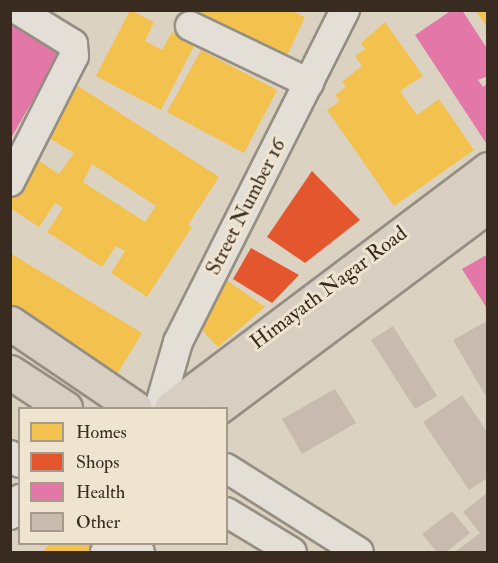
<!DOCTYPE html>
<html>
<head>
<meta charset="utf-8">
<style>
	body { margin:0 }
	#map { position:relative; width:498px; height:563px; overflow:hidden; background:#dcd2c2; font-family:"IM FELL Double Pica",serif }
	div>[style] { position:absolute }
	.homes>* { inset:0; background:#f2c14e }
	.shops>* { inset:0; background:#e4572e }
	.health>* { inset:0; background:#e377a8 }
	.building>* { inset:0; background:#c8baaf }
	.roads { filter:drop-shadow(2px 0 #958e83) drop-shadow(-2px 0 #958e83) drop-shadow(0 2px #958e83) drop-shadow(0 -2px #958e83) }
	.minor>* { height:28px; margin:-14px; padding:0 14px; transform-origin:14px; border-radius:14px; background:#e4dfd6 }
	.major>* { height:33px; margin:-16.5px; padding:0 16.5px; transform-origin:16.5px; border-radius:16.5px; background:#d8cfc2 }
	span { translate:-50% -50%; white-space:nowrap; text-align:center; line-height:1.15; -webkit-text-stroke:6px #efe4d0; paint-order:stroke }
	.street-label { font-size:21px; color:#3a2b21 }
	.frame { position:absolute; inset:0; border:12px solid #3a2b21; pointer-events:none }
	.legend { position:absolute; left:18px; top:407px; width:210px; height:138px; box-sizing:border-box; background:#efe4d0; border:2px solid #a79a8a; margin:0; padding:8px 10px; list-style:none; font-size:18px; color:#3a2b21 }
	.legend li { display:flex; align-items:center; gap:12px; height:30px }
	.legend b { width:30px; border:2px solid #a79a8a }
</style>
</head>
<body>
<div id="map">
	<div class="homes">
		<i style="clip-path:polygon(130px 10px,154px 22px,145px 41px,162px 50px,172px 32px,195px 44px,161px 110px,96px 76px)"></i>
		<i style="clip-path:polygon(195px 10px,290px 10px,305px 17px,285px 60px,196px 19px,199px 13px)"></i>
		<i style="clip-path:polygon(475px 10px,488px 10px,488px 28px)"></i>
		<i style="clip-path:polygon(385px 22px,423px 76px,400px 91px,417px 115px,439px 99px,474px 150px,394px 206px,327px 110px,340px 101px,335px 95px,346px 87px,342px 82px,362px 66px,355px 56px,365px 49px,361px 43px)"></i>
		<i style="clip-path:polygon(201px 50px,277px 90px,244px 153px,167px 112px)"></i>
		<i style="clip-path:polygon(evenodd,78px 86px,219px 177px,188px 225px,192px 227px,147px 297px,111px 273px,125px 251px,116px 246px,102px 267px,47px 232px,63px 208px,55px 203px,39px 227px,10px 208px,10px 197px,36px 159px,59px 174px,74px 153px,46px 136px,78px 86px,92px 164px,156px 206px,145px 222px,83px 182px,92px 164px)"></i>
		<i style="clip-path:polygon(10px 253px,142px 333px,116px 376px,10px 312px)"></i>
		<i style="clip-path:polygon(225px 279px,265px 307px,218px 347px,201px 329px)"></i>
		<i style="clip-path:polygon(49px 544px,99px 544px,93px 552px,43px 552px)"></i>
	</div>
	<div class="shops">
		<i style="clip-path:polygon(312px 171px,360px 220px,305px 263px,267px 237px)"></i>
		<i style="clip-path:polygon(251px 248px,299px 275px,272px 303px,233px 279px)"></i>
	</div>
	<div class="health">
		<i style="clip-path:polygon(452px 10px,462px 10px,488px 50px,488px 76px,478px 80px,483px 87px,488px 83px,488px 146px,415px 35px)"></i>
		<i style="clip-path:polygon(10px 20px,63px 48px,10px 140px)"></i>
		<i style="clip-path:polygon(488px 254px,488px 310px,462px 269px)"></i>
	</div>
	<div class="building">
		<i style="clip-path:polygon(485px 322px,488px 328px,488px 400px,453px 340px)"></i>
		<i style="clip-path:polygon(393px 326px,437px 396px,415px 409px,371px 340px)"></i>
		<i style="clip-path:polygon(335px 389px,356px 423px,302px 454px,282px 419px)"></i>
		<i style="clip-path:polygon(462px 395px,488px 433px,488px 478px,469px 490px,423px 422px)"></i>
		<i style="clip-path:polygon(488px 492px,488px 552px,455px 552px,480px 533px,463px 512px)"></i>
		<i style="clip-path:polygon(452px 511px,470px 533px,446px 552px,437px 552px,422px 534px)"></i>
	</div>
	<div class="roads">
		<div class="minor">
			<i style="left:190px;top:26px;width:132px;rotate:25.6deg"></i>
			<i style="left:10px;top:182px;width:141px;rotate:-63.1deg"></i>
			<i style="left:74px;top:56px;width:12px;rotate:-95deg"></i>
			<i style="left:73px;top:44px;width:65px;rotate:-148.3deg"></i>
			<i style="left:159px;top:408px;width:69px;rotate:-73.9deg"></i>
			<i style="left:178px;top:342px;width:372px;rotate:-63.3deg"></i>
			<i style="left:10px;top:455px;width:13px;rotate:39deg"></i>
			<i style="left:226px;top:468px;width:157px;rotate:32.3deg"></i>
			<i style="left:226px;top:512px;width:77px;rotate:31.2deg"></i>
			<i style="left:10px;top:515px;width:19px;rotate:-58deg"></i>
			<i style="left:132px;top:544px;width:11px;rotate:45deg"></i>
			<i style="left:105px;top:552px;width:9px;rotate:-58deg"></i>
		</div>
		<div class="major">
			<i style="left:10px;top:323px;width:151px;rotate:34.2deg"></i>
			<i style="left:10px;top:372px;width:66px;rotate:33.2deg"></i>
			<i style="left:171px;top:408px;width:397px;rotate:-37deg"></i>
			<i style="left:217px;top:408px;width:339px;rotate:-36.8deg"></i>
		</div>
	</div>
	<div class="street-label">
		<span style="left:246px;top:207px;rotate:-63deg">Street Number 16</span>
		<span style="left:329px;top:288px;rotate:-37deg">Himayath Nagar Road</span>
	</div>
	<div class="frame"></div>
	<ul class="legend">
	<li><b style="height:16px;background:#f2c14e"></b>Homes</li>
	<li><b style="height:16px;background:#e4572e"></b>Shops</li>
	<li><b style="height:16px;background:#e377a8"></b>Health</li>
	<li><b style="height:16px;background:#c8baaf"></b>Other</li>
	</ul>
</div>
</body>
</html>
